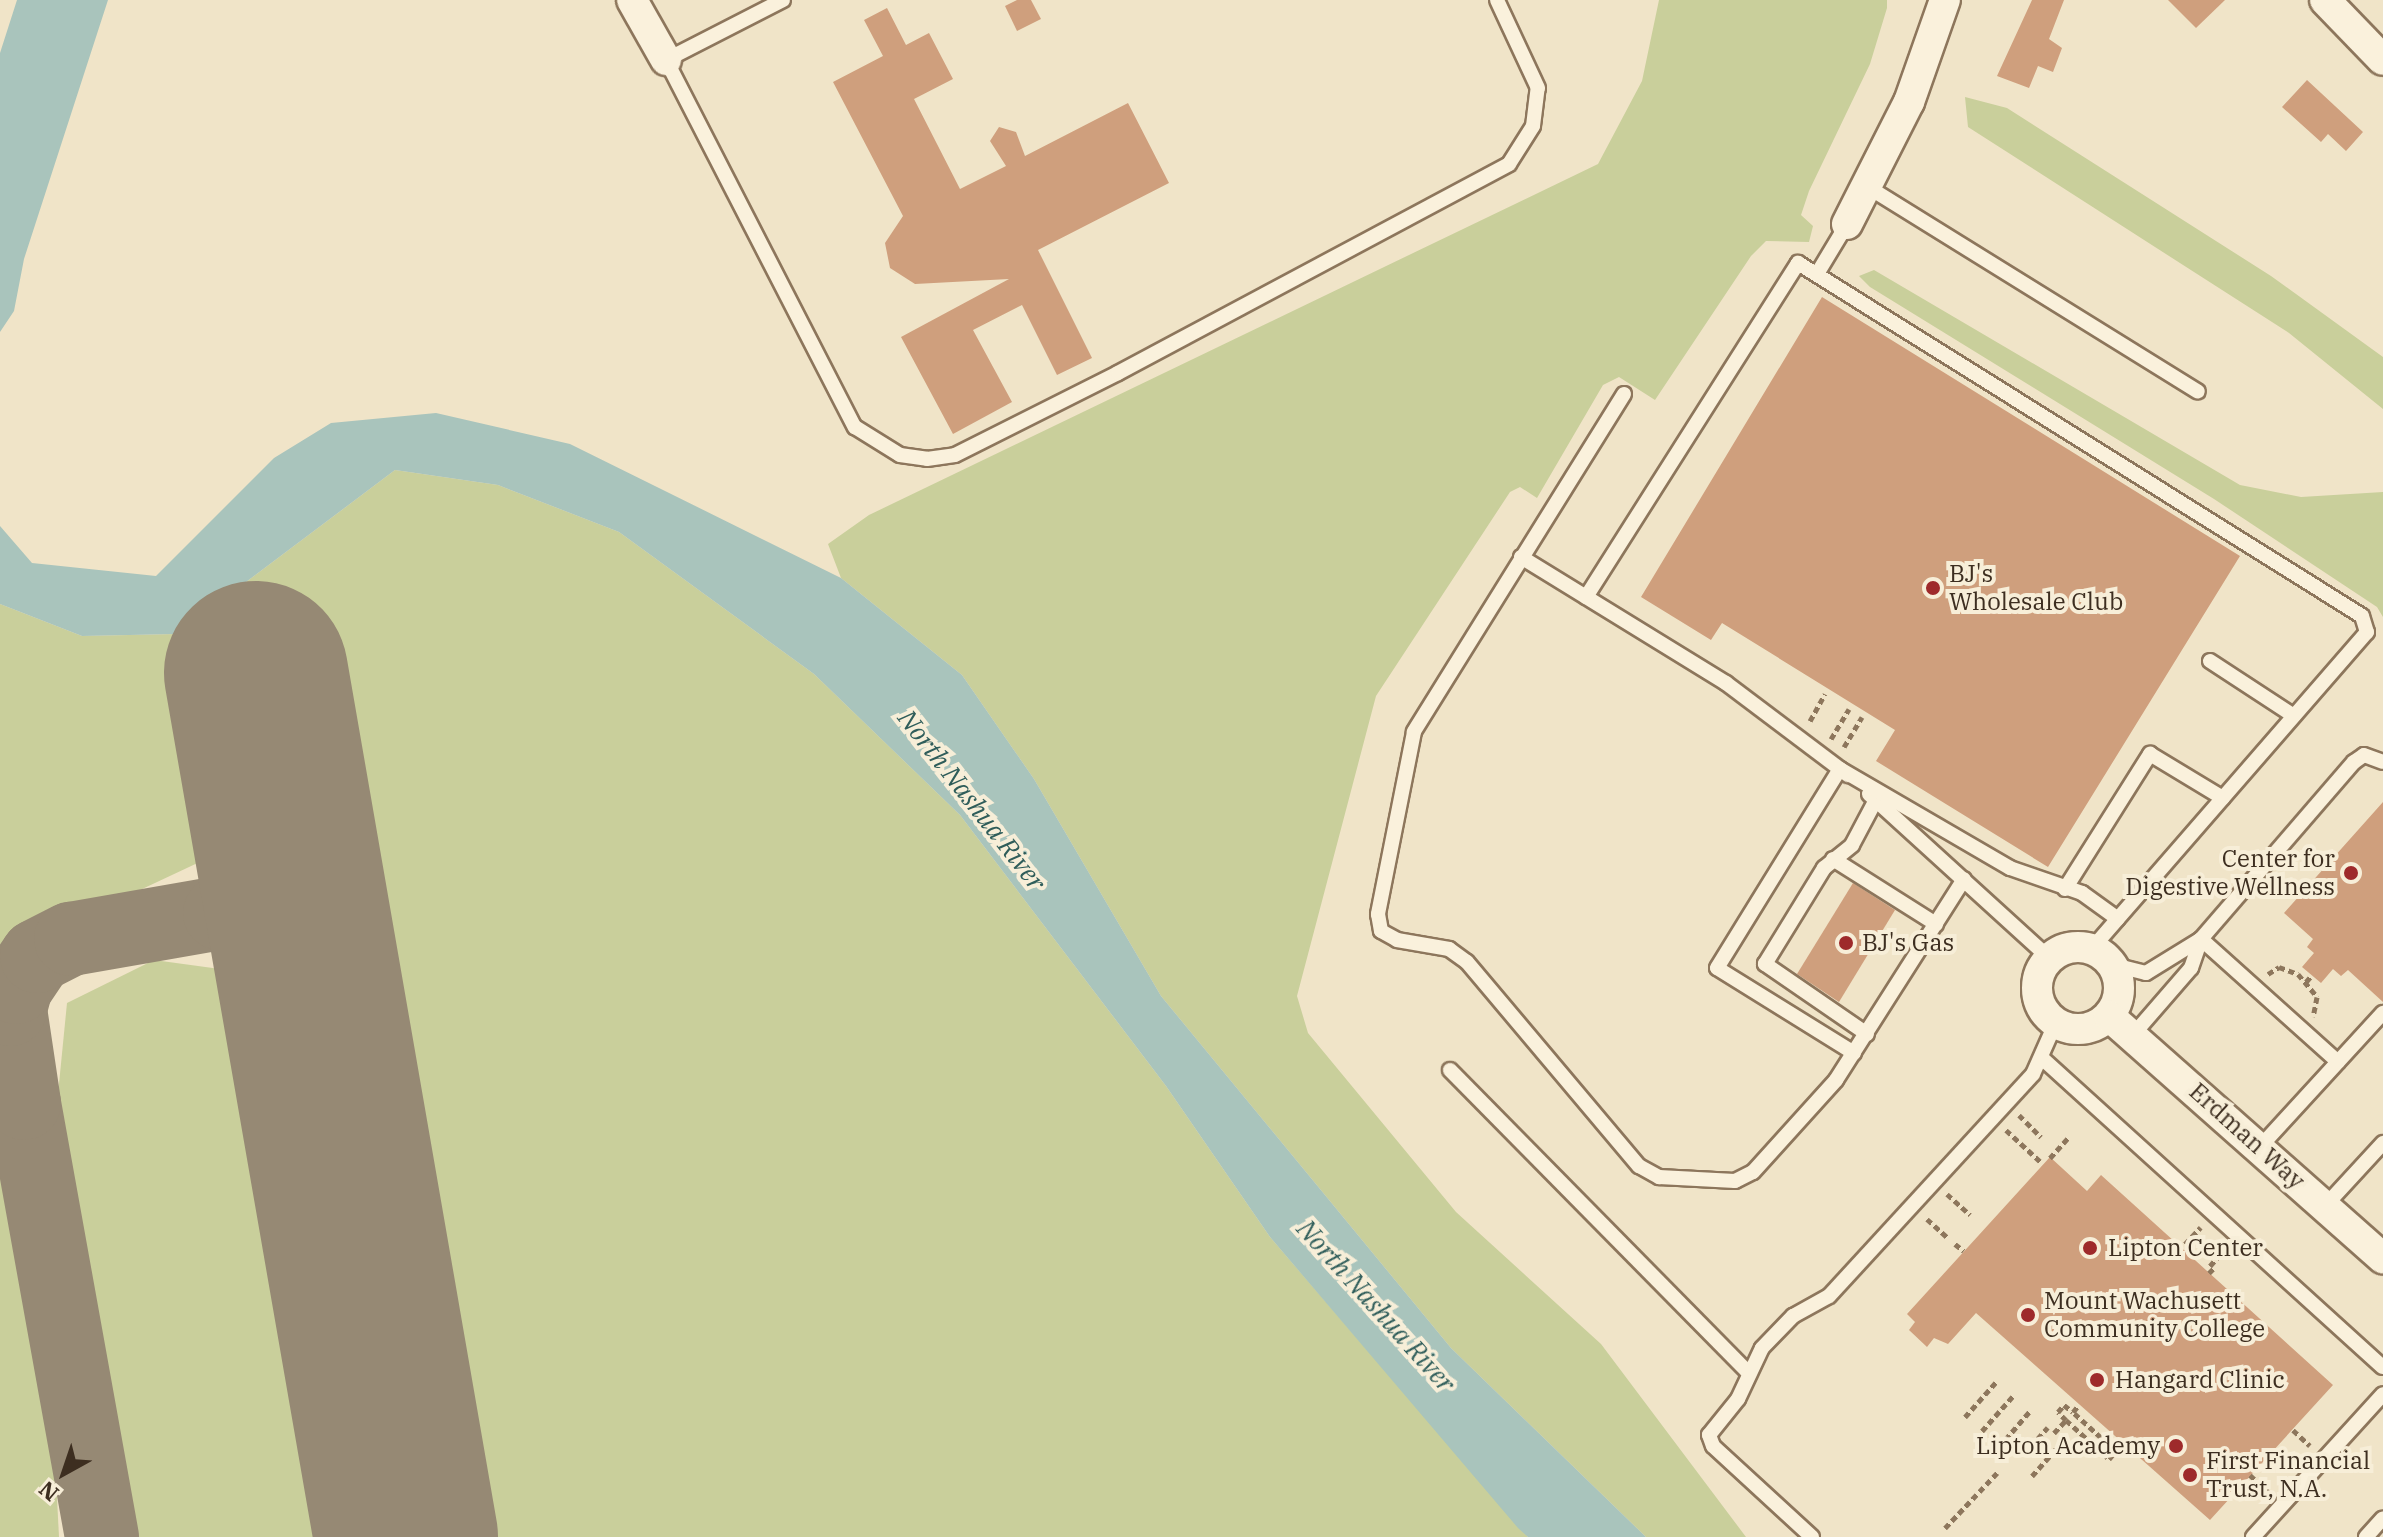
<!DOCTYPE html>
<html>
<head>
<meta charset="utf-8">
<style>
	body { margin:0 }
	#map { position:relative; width:2383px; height:1537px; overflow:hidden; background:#f0e4c8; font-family:"IBM Plex Serif",serif }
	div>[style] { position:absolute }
	.green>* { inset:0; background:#c9cf9b }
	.water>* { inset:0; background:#a9c4bc }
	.taxiway>* { height:74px; margin:-37px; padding:0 37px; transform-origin:37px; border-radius:37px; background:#968974 }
	.runway>* { height:184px; margin:-92px; padding:0 92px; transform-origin:92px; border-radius:92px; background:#968974 }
	.building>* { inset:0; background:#cf9f7d }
	.path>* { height:5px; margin-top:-2.5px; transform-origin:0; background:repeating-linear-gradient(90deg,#8d765c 0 6px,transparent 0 10px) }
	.roads { filter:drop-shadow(2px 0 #8d765c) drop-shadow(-2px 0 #8d765c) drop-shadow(0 2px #8d765c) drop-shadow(0 -2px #8d765c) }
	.lane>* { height:14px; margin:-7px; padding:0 7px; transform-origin:7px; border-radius:7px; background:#faf1dc }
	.street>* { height:30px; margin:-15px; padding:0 15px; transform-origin:15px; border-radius:15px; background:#faf1dc }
	.street>.ring { margin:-15px; padding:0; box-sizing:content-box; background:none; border:30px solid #faf1dc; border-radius:50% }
	.dots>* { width:22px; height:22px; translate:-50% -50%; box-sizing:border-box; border:4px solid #f7eed8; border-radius:50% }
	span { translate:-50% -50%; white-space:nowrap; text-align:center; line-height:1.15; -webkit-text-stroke:8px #f7eed8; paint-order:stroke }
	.poi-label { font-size:24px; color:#3d2e20 }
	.left { translate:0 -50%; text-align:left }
	.right { translate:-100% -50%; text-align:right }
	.street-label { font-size:24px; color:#3d2e20 }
	.water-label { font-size:26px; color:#2f5d5a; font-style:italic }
	.north { position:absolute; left:24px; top:1433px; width:80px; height:80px; -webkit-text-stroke:6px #f7eed8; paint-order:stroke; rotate:220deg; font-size:22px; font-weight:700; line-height:32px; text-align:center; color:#3d2e20 }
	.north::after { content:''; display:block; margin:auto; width:28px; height:36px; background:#3d2e20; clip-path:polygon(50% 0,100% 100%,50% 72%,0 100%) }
</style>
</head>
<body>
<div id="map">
	<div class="green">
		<i style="clip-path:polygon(1659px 0,1887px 0,1887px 8px,1870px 64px,1809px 191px,1801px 215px,1813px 226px,1809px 242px,1766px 241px,1751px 256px,1655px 400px,1619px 377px,1603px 385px,1537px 498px,1520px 487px,1510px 492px,1376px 696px,1297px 996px,1308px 1033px,1456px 1212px,1601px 1344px,1746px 1537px,1646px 1537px,1451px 1348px,1161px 996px,1034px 779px,962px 675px,841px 578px,828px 544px,869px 515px,1598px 164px,1642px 81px)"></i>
		<i style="clip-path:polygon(1965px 97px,2007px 108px,2271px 276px,2383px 357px,2383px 409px,2289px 333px,1968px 127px)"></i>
		<i style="clip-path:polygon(1874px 270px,2240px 485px,2301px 497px,2383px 492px,2383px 617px,2377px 607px,2214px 499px,1870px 287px,1859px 276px)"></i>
		<i style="clip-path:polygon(395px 470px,498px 485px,619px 532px,814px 674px,960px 815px,1166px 1086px,1270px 1237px,1528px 1537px,469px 1537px,316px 656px,191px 681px,221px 852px,123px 898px,53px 921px,12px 946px,0 965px,0 604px,82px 636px,177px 634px)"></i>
		<i style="clip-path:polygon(154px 960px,242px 972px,342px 1537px,125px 1537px,58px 1094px,67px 1003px)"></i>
		<i style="clip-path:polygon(0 1103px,54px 1440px,59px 1537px,0 1537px)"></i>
	</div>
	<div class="water">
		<i style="clip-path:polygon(17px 0,108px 0,24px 259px,14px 311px,0 332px,0 53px)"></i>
		<i style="clip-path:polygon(436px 413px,570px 444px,841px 578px,962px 675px,1034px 779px,1161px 996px,1451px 1348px,1646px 1537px,1528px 1537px,1518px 1528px,1270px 1237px,1166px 1086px,960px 815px,814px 674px,619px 532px,498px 485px,395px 470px,177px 634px,82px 636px,0 604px,0 526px,32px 563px,156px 576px,274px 458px,331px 423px)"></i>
	</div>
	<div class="taxiway">
		<i style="left:102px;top:1537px;width:441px;rotate:-100.2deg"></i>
		<i style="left:24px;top:1103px;width:95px;rotate:-98.5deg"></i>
		<i style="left:10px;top:1009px;width:23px;rotate:-75deg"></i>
		<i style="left:16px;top:987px;width:37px;rotate:-56deg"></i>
		<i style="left:37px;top:956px;width:38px;rotate:-27deg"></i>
		<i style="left:71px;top:939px;width:151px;rotate:-9.9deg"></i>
		<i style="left:220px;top:913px;width:24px;rotate:2deg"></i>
		<i style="left:244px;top:914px;width:47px;rotate:31deg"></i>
		<i style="left:284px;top:938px;width:53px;rotate:62deg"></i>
	</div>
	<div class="runway">
		<i style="left:256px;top:673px;width:877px;rotate:80.15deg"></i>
	</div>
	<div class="building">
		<i style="clip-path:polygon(1017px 0,1031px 0,1041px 19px,1017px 31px,1005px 6px)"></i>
		<i style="clip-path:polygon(2032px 0,2064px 0,2049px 39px,2062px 48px,2053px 72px,2038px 66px,2029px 88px,1997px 76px)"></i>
		<i style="clip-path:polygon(2168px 0,2225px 0,2196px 28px)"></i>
		<i style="clip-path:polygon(887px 8px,906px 45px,929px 33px,953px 79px,914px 99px,960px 189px,1006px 166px,990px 141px,999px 127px,1016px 132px,1025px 156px,1128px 103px,1169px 183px,1038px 250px,1092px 358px,1057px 375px,1022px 305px,973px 330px,1012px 402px,953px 434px,901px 337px,1009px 279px,915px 284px,890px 268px,885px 243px,903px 216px,833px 82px,883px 56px,864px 20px)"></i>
		<i style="clip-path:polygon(2307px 80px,2363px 132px,2346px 151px,2328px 134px,2321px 142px,2282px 107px)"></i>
		<i style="clip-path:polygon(1822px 297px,2240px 556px,2048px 867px,1876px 761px,1895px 730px,1722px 623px,1711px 640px,1641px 597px)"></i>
		<i style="clip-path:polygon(2383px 802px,2383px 1002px,2348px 970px,2341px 976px,2333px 969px,2321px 983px,2302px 967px,2314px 953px,2307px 947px,2313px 939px,2284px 913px)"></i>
		<i style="clip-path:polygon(1853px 883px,1895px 910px,1839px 1002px,1797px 974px)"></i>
		<i style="clip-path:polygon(2050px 1157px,2087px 1191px,2101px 1175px,2333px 1385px,2210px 1520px,1976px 1313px,1948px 1344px,1934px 1338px,1927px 1347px,1909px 1330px,1915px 1322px,1907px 1314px)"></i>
	</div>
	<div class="path">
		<i style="left:1810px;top:721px;width:31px;rotate:-61deg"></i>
		<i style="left:1831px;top:739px;width:35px;rotate:-59deg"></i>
		<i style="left:1844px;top:747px;width:35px;rotate:-59deg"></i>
		<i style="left:2268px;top:974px;width:13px;rotate:-32deg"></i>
		<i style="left:2279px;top:967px;width:20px;rotate:20deg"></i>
		<i style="left:2298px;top:974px;width:30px;rotate:50deg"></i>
		<i style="left:2317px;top:997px;width:20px;rotate:101deg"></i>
		<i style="left:2306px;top:982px;width:9px;rotate:-49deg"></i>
		<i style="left:2019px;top:1115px;width:31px;rotate:45deg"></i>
		<i style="left:2006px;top:1130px;width:50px;rotate:42.6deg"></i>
		<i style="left:2050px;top:1158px;width:28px;rotate:-48deg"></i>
		<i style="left:1947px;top:1194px;width:31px;rotate:42deg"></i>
		<i style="left:1927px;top:1219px;width:27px;rotate:42deg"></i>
		<i style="left:1955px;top:1244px;width:11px;rotate:38deg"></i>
		<i style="left:2185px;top:1244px;width:23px;rotate:-47deg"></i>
		<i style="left:2210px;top:1266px;width:23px;rotate:-49deg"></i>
		<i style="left:2209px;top:1273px;width:6px;rotate:-45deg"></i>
		<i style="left:1965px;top:1417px;width:48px;rotate:-48.4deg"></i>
		<i style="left:2066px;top:1420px;width:58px;rotate:42.2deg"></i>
		<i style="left:2109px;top:1459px;width:11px;rotate:-49deg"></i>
		<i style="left:2116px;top:1451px;width:58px;rotate:-137.8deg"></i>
		<i style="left:2073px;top:1412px;width:8px;rotate:-50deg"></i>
		<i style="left:2293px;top:1430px;width:23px;rotate:43deg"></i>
		<i style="left:1982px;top:1431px;width:47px;rotate:-48.5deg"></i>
		<i style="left:2054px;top:1433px;width:18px;rotate:-47deg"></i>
		<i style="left:2066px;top:1420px;width:11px;rotate:-135deg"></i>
		<i style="left:2058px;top:1412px;width:9px;rotate:-49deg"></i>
		<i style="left:2064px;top:1405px;width:11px;rotate:38deg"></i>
		<i style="left:2031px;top:1446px;width:25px;rotate:-48deg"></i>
		<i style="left:1999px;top:1447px;width:48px;rotate:-49.3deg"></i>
		<i style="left:2278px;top:1458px;width:15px;rotate:42deg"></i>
		<i style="left:2250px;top:1475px;width:25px;rotate:43deg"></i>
		<i style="left:2032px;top:1476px;width:47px;rotate:-48.5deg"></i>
		<i style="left:1945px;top:1528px;width:76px;rotate:-46.6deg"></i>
	</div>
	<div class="roads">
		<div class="lane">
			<i style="left:783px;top:0;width:131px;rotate:152.9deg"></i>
			<i style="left:666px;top:60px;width:413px;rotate:62.8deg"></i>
			<i style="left:855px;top:427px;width:53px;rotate:31.9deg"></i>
			<i style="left:900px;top:455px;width:27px;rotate:8deg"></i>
			<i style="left:927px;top:459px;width:28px;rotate:-8deg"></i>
			<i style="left:955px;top:455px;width:182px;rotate:-26.7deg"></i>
			<i style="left:1118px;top:373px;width:443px;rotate:-28.1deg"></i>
			<i style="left:1509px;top:164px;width:45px;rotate:-57.7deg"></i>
			<i style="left:1533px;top:126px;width:38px;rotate:-83deg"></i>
			<i style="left:1538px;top:88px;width:97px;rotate:-115deg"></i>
			<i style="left:1868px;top:187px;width:388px;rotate:31.8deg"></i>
			<i style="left:1817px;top:274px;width:58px;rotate:-59deg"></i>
			<i style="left:1624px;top:394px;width:398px;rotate:121.9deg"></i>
			<i style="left:1414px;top:732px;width:186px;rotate:101.2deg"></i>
			<i style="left:1378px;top:914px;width:17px;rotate:80deg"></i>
			<i style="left:1381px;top:931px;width:18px;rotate:29deg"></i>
			<i style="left:1397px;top:940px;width:53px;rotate:9.8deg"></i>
			<i style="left:1449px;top:949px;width:22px;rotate:36deg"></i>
			<i style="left:1467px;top:962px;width:267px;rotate:49.9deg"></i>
			<i style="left:1639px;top:1166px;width:23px;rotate:29deg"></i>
			<i style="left:1659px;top:1177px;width:76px;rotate:3deg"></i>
			<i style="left:1735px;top:1181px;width:20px;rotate:-27deg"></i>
			<i style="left:1753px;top:1172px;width:124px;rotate:-47.9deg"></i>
			<i style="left:1836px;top:1080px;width:238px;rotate:-57.5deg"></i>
			<i style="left:1521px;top:557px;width:241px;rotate:31.6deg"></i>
			<i style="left:1726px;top:683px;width:153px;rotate:37deg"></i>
			<i style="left:1586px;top:597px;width:396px;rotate:-57.6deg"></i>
			<i style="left:1798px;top:263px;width:665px;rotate:32.04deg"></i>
			<i style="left:2362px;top:616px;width:17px;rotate:73deg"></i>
			<i style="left:2367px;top:632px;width:421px;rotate:131deg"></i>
			<i style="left:2210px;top:661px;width:100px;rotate:33.2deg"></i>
			<i style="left:1869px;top:794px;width:244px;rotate:42.3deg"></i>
			<i style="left:1833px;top:859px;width:122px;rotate:32.3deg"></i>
			<i style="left:2065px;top:889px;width:160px;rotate:-57.8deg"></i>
			<i style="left:2150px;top:754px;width:85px;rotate:31.1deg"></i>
			<i style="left:2201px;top:939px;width:184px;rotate:41.9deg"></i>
			<i style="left:2110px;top:964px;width:37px;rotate:14deg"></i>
			<i style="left:2146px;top:973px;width:65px;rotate:-31.7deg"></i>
			<i style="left:2201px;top:939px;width:234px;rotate:-49.2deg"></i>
			<i style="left:2354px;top:762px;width:12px;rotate:-35deg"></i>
			<i style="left:2364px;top:755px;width:20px;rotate:20deg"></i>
			<i style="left:1867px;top:1034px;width:124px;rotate:-145.5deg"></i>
			<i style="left:1765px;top:964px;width:113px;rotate:-58.4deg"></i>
			<i style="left:1824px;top:868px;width:36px;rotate:-39deg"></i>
			<i style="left:1852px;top:845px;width:58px;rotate:-62.1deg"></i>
			<i style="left:2132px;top:1036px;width:90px;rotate:-49.1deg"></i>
			<i style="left:2191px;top:968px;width:31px;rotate:-71deg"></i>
			<i style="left:1854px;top:1053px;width:161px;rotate:-148.2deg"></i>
			<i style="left:1717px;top:968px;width:234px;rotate:-58.3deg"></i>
			<i style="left:1840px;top:769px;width:197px;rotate:30.2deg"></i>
			<i style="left:2010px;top:868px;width:76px;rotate:19.1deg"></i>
			<i style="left:2082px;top:893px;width:44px;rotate:35.8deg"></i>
			<i style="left:2044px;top:1060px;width:457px;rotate:42.2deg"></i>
			<i style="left:1450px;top:1070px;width:426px;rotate:45.4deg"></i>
			<i style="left:2260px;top:1147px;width:182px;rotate:-47.5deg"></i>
			<i style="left:2325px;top:1206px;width:86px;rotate:-47.4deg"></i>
			<i style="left:1812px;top:1537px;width:134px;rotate:-137.4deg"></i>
			<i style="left:1713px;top:1446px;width:12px;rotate:-110deg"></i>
			<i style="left:1709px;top:1435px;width:46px;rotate:-51.1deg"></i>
			<i style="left:1738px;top:1399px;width:56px;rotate:-64.8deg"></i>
			<i style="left:1762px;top:1348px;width:45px;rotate:-45.9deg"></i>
			<i style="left:1793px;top:1316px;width:41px;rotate:-29.1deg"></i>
			<i style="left:1829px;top:1296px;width:301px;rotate:-47.4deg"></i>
			<i style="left:2033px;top:1074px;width:57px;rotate:-66.1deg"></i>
			<i style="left:2253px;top:1537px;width:193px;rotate:-47.7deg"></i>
			<i style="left:2366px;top:1537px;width:25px;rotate:-48deg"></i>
		</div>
		<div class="street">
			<i style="left:632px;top:0;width:69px;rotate:60.5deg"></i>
			<i style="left:2325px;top:0;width:83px;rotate:46deg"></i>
			<i style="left:1847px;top:224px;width:137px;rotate:-63.1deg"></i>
			<i style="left:1909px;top:102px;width:108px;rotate:-70.6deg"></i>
			<i class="ring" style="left:2037px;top:947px;width:52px;height:52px"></i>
			<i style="left:2109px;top:1016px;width:366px;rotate:41.5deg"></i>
		</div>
	</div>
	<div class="dots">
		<i style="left:1933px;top:588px;background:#9e2a2b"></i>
		<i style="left:2351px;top:873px;background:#9e2a2b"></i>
		<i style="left:1846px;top:943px;background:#9e2a2b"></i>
		<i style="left:2090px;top:1248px;background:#9e2a2b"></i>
		<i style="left:2028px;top:1315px;background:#9e2a2b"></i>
		<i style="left:2097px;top:1380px;background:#9e2a2b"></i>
		<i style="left:2176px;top:1446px;background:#9e2a2b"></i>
		<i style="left:2190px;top:1475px;background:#9e2a2b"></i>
	</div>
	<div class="poi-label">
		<span class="left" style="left:1949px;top:588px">BJ's<br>Wholesale Club</span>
		<span class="right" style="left:2335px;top:873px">Center for<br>Digestive Wellness</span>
		<span class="left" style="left:1862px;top:943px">BJ's Gas</span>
		<span class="left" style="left:2108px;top:1248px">Lipton Center</span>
		<span class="left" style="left:2044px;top:1315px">Mount Wachusett<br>Community College</span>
		<span class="left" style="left:2115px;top:1380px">Hangard Clinic</span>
		<span class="right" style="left:2160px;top:1446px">Lipton Academy</span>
		<span class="left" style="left:2206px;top:1475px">First Financial<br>Trust, N.A.</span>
	</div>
	<div class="street-label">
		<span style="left:2247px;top:1136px;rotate:42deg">Erdman Way</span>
	</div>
	<div class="water-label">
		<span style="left:972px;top:800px;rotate:52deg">North Nashua River</span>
		<span style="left:1376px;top:1306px;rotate:48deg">North Nashua River</span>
	</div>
	<div class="north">N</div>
</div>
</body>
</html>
